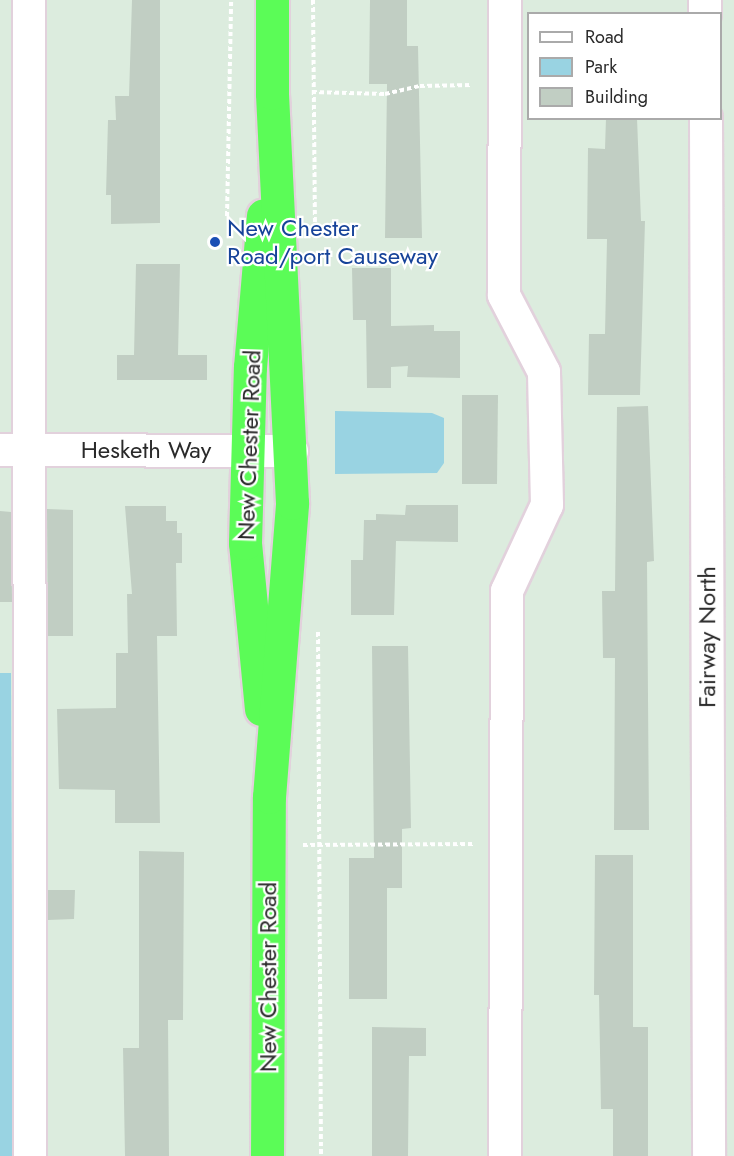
<!DOCTYPE html>
<html>
<head>
<meta charset="utf-8">
<style>
	body { margin:0 }
	#map { position:relative; width:734px; height:1156px; overflow:hidden; background:#dcecde; font-family:Jost,sans-serif }
	div>[style] { position:absolute }
	.green>* { inset:0; background:#99d3e2 }
	.building>* { inset:0; background:#c1cec3 }
	.path>* { height:4px; margin-top:-2px; transform-origin:0; background:repeating-linear-gradient(90deg,#fff 0 4.5px,transparent 0 7.5px) }
	.roads { filter:drop-shadow(2px 0 #e2d1dc) drop-shadow(-2px 0 #e2d1dc) drop-shadow(0 2px #e2d1dc) drop-shadow(0 -2px #e2d1dc) }
	.street>* { height:32px; margin:-16px; padding:0 16px; transform-origin:16px; border-radius:16px; background:#fff }
	.highway>* { height:33px; margin:-16.5px; padding:0 16.5px; transform-origin:16.5px; border-radius:16.5px; background:#5bfc57 }
	.dots>* { width:16px; height:16px; translate:-50% -50%; box-sizing:border-box; border:3px solid #fff; border-radius:50% }
	span { translate:-50% -50%; white-space:nowrap; text-align:center; line-height:1.15; -webkit-text-stroke:4.5px #fff; paint-order:stroke }
	.transit-label { font-size:24px; color:#164399 }
	.left { translate:0 -50%; text-align:left }
	.street-label { font-size:24px; color:#2a2a2a }
	.legend { position:absolute; left:527px; top:12px; width:195px; height:108px; box-sizing:border-box; background:#fff; border:2px solid #aaa; margin:0; padding:8px 10px; list-style:none; font-size:18px; color:#2a2a2a }
	.legend li { display:flex; align-items:center; gap:12px; height:30px }
	.legend b { width:30px; border:2px solid #aaa }
</style>
</head>
<body>
<div id="map">
	<div class="green">
		<i style="clip-path:polygon(335px 411px,432px 413px,444px 418px,444px 463px,437px 473px,335px 474px)"></i>
		<i style="clip-path:polygon(0 673px,11px 673px,13px 1156px,0 1156px)"></i>
	</div>
	<div class="building">
		<i style="clip-path:polygon(132px 0,160px 0,160px 223px,111px 224px,111px 195px,106px 195px,108px 120px,116px 120px,115px 96px,129px 96px)"></i>
		<i style="clip-path:polygon(370px 0,407px 0,407px 46px,418px 46px,422px 238px,385px 238px,387px 84px,369px 84px)"></i>
		<i style="clip-path:polygon(606px 118px,637px 118px,641px 221px,645px 221px,640px 395px,588px 395px,589px 334px,605px 334px,607px 239px,587px 239px,588px 148px,605px 149px)"></i>
		<i style="clip-path:polygon(136px 264px,180px 264px,178px 355px,207px 355px,207px 380px,117px 380px,117px 355px,134px 355px)"></i>
		<i style="clip-path:polygon(352px 268px,391px 268px,391px 326px,434px 325px,434px 331px,460px 331px,460px 378px,407px 377px,408px 366px,391px 367px,391px 388px,367px 388px,366px 320px,353px 320px)"></i>
		<i style="clip-path:polygon(462px 395px,498px 395px,497px 484px,462px 484px)"></i>
		<i style="clip-path:polygon(648px 406px,654px 561px,647px 562px,649px 830px,614px 830px,615px 658px,603px 658px,602px 591px,615px 591px,617px 407px)"></i>
		<i style="clip-path:polygon(406px 505px,458px 505px,458px 542px,396px 541px,394px 615px,351px 615px,351px 560px,363px 560px,364px 520px,376px 520px,376px 514px,405px 515px)"></i>
		<i style="clip-path:polygon(125px 506px,166px 506px,166px 521px,177px 521px,177px 533px,182px 533px,182px 563px,176px 563px,177px 636px,157px 636px,160px 823px,115px 823px,115px 790px,59px 789px,57px 709px,116px 708px,116px 653px,128px 653px,127px 594px,132px 594px)"></i>
		<i style="clip-path:polygon(47px 509px,73px 510px,73px 636px,48px 636px)"></i>
		<i style="clip-path:polygon(0 511px,11px 512px,12px 602px,0 602px)"></i>
		<i style="clip-path:polygon(372px 646px,408px 646px,411px 828px,402px 829px,402px 888px,387px 888px,387px 999px,349px 999px,349px 858px,374px 858px)"></i>
		<i style="clip-path:polygon(139px 851px,184px 852px,183px 1020px,168px 1020px,169px 1156px,125px 1156px,123px 1048px,139px 1048px)"></i>
		<i style="clip-path:polygon(595px 855px,633px 855px,633px 1027px,648px 1027px,648px 1156px,613px 1156px,613px 1109px,601px 1109px,599px 995px,594px 995px)"></i>
		<i style="clip-path:polygon(48px 890px,75px 890px,74px 919px,48px 920px)"></i>
		<i style="clip-path:polygon(372px 1027px,426px 1028px,426px 1056px,409px 1056px,408px 1156px,372px 1156px)"></i>
	</div>
	<div class="path">
		<i style="left:313px;top:0;width:231px;rotate:89.5deg"></i>
		<i style="left:312px;top:92px;width:73px;rotate:1.6deg"></i>
		<i style="left:385px;top:94px;width:36px;rotate:-13deg"></i>
		<i style="left:420px;top:86px;width:52px;rotate:-1.1deg"></i>
		<i style="left:227px;top:216px;width:216px;rotate:-88.9deg"></i>
		<i style="left:318px;top:632px;width:524px;rotate:89.67deg"></i>
		<i style="left:303px;top:845px;width:172px;rotate:-0.3deg"></i>
	</div>
	<div class="roads">
		<div class="street">
			<i style="left:29px;top:0;width:1156px;rotate:89.95deg"></i>
			<i style="left:705px;top:0;width:14px;rotate:90deg"></i>
			<i style="left:706px;top:118px;width:1038px;rotate:89.83deg"></i>
			<i style="left:0;top:450px;width:292px;rotate:0.2deg"></i>
			<i style="left:505px;top:1156px;width:565px;rotate:-89.8deg"></i>
			<i style="left:507px;top:591px;width:95px;rotate:-65.1deg"></i>
			<i style="left:547px;top:505px;width:133px;rotate:-91.3deg"></i>
			<i style="left:544px;top:372px;width:87px;rotate:-117.5deg"></i>
			<i style="left:504px;top:295px;width:295px;rotate:-89.8deg"></i>
		</div>
		<div class="highway">
			<i style="left:261px;top:709px;width:167px;rotate:-95.5deg"></i>
			<i style="left:245px;top:543px;width:176px;rotate:-88.4deg"></i>
			<i style="left:250px;top:367px;width:152px;rotate:-85.1deg"></i>
			<i style="left:267px;top:1156px;width:359px;rotate:-89.7deg"></i>
			<i style="left:269px;top:797px;width:295px;rotate:-85.5deg"></i>
			<i style="left:292px;top:503px;width:410px;rotate:-92.8deg"></i>
			<i style="left:272px;top:93px;width:93px;rotate:-90deg"></i>
		</div>
	</div>
	<div class="dots">
		<i style="left:215px;top:242px;background:#1a4fb4"></i>
	</div>
	<div class="transit-label">
		<span class="left" style="left:227px;top:242px">New Chester<br>Road/port Causeway</span>
	</div>
	<div class="street-label">
		<span style="left:249px;top:445px;rotate:-88deg">New Chester Road</span>
		<span style="left:146px;top:450px">Hesketh Way</span>
		<span style="left:707px;top:637px;rotate:-90deg">Fairway North</span>
		<span style="left:268px;top:977px;rotate:-90deg">New Chester Road</span>
	</div>
	<ul class="legend">
	<li><b style="height:8px;background:#fff"></b>Road</li>
	<li><b style="height:16px;background:#99d3e2"></b>Park</li>
	<li><b style="height:16px;background:#c1cec3"></b>Building</li>
	</ul>
</div>
</body>
</html>
